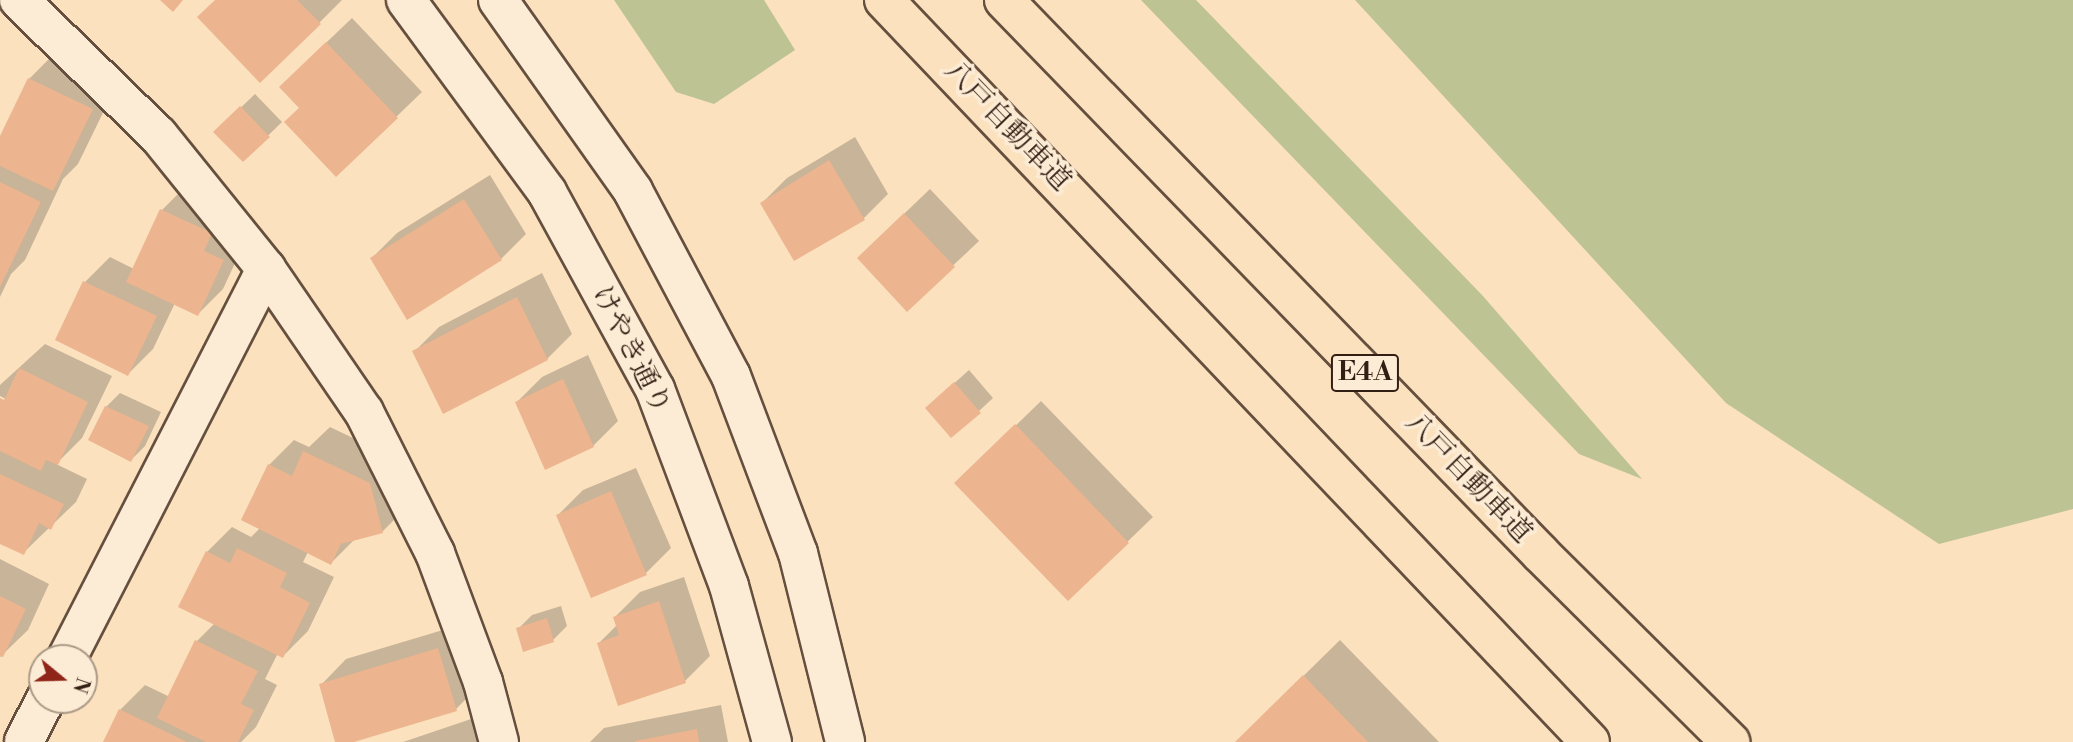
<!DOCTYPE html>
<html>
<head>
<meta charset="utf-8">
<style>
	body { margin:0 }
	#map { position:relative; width:2073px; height:742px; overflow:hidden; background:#fbe1be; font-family:"Libre Bodoni","Noto Serif JP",serif }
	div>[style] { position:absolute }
	.green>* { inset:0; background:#bdc393 }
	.shadow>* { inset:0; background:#0003 }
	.building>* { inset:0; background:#ecb48f }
	.roads { filter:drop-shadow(2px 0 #654f3e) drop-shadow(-2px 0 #654f3e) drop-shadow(0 2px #654f3e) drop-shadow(0 -2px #654f3e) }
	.minor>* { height:38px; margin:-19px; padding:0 19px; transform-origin:19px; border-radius:19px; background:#fcecd5 }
	.tertiary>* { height:38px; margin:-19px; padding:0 19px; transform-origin:19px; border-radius:19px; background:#fcecd5 }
	.motorway>* { height:38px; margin:-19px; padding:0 19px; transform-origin:19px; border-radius:19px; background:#fbe1be }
	span { translate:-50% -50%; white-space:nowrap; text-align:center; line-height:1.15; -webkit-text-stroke:7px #fcecd5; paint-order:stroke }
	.shield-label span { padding:2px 5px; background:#fcecd5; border:2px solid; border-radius:5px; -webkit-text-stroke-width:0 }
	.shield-label { font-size:26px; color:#331e13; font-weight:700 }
	.street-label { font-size:28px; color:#331e13 }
	.north { position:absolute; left:28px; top:644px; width:70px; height:70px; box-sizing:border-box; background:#fcecd5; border:2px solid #ac9a87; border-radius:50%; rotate:109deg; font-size:19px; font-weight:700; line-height:28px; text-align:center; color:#331e13 }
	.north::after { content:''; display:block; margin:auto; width:24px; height:32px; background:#8f2418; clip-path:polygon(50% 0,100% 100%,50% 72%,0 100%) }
</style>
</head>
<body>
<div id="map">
	<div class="green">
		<i style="clip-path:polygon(614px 0,764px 0,795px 50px,714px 104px,676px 92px)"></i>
		<i style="clip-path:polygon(1141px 0,1196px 0,1482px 295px,1642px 479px,1579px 454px)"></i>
		<i style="clip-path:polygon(1355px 0,2073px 0,2073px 509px,1939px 544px,1726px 403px)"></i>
	</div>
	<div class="shadow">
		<i style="clip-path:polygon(217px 0,342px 0,319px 23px)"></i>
		<i style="clip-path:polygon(352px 18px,422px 92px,336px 175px,306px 62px)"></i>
		<i style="clip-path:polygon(54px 54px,117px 84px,78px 164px,63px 179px,25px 260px,11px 274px,0 297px,0 141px,29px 79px)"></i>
		<i style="clip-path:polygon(255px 94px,282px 122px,243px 160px,229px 119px)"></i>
		<i style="clip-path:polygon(855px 137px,888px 194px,863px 219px,762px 203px,787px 178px)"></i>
		<i style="clip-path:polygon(490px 175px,526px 234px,501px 259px,372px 258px,397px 233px)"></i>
		<i style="clip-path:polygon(187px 185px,248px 235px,223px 289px,198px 314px,175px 303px,153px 349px,128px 374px,85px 282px,110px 257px,134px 269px,162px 210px)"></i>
		<i style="clip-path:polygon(930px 189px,979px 241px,907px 309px,884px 233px)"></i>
		<i style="clip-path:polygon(542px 273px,572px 334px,547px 359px,414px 352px,439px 327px)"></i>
		<i style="clip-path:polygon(45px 344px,112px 376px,82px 438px,56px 464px,87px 479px,76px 502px,23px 553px,0 542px,0 400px,12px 402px,0 396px,0 385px)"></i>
		<i style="clip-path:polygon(588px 355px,618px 421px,593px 446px,517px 402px,542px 377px)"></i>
		<i style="clip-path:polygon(969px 370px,993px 398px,979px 411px,941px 395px)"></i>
		<i style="clip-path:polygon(120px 393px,161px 412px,145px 446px,131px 460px,106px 407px)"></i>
		<i style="clip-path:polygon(1041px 401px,1153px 517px,1068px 599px,982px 458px)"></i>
		<i style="clip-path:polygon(330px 427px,395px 458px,407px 507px,382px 532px,355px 539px,331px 563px,308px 552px,303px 562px,334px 577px,308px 631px,283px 656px,278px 653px,265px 679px,277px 685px,256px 727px,241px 742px,104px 742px,120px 710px,145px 685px,170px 697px,197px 641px,215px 623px,207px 552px,232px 527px,251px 537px,260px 528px,269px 465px,294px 440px,309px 447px)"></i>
		<i style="clip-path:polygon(636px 468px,671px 548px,646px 573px,558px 515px,583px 490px)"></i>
		<i style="clip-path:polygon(0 559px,49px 584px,28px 630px,0 657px)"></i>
		<i style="clip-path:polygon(684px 577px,710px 656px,685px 681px,599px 643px,617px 625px,615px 617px,640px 592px)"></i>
		<i style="clip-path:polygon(561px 606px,567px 626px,553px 640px,524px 650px,518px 629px,532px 615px)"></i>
		<i style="clip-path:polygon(463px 624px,481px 684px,456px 709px,337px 742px,321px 685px,346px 659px)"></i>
		<i style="clip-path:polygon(1340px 640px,1439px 742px,1236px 742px)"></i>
		<i style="clip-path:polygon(721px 705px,728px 742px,590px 742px,604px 728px)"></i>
		<i style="clip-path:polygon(480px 716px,489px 742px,403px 742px)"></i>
	</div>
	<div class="building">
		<i style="clip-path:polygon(160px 0,183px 0,173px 12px)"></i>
		<i style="clip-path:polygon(215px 0,297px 0,321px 24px,260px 83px,197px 17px)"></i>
		<i style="clip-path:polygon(326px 42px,398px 118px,336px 177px,284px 122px,299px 108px,279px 87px)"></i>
		<i style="clip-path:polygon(28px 78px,93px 109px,53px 191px,0 166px,0 136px)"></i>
		<i style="clip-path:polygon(240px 106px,270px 137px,243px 162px,213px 132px)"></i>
		<i style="clip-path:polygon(829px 160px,865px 220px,794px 261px,760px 203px)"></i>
		<i style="clip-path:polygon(0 182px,41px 202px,0 287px)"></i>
		<i style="clip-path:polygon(464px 199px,502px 260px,407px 320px,370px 258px)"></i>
		<i style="clip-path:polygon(160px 209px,212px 233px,204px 251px,224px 260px,198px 316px,126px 282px)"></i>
		<i style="clip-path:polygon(904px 213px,955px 267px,907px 312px,857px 258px)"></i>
		<i style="clip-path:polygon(83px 281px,157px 316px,128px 376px,55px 340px)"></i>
		<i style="clip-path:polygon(517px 297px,548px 360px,443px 414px,412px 351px)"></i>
		<i style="clip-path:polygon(19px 368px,88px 402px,58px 465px,46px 460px,41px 471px,0 451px,0 398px,4px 400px)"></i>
		<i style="clip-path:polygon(563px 379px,594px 447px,545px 470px,515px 402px)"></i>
		<i style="clip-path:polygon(954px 382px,981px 413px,951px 438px,925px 408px)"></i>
		<i style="clip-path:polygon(105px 406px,149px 426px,131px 462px,88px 440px)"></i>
		<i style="clip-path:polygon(1015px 424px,1129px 543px,1068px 601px,954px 483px)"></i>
		<i style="clip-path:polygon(303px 451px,370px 483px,383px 533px,341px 544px,331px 565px,241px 520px,268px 464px,292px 476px)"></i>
		<i style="clip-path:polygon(0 474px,64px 504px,51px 530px,39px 523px,24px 555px,0 544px)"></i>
		<i style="clip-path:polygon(611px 491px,647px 575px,591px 598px,556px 515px)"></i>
		<i style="clip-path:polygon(237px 548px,287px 573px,280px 587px,310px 603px,283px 658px,178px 607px,206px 551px,230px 563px)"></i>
		<i style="clip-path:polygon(0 596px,26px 609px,3px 657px,0 656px)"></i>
		<i style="clip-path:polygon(659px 601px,686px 683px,618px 706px,597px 643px,619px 635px,613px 617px)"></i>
		<i style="clip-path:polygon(547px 618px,554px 642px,523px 652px,516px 628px)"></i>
		<i style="clip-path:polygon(195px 640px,258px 671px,241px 704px,254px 710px,238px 742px,206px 742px,157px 718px)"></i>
		<i style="clip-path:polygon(438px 648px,457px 711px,354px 742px,335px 742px,319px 684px)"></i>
		<i style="clip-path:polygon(1303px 675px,1368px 742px,1235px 742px)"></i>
		<i style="clip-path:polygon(119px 709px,146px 722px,187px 742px,103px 742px)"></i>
		<i style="clip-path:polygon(697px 729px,699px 742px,635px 742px,635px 741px)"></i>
	</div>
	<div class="roads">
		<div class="minor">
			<i style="left:19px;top:0;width:194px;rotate:44.2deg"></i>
			<i style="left:158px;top:135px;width:172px;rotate:51.1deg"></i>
			<i style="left:266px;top:269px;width:173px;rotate:55.6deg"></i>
			<i style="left:364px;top:412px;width:158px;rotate:63.3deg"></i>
			<i style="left:435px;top:553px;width:138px;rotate:69.6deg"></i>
			<i style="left:483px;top:682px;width:62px;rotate:75.1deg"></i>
			<i style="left:67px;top:658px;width:437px;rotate:-62.9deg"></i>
			<i style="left:24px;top:742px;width:47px;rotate:-63.4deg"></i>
		</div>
		<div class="tertiary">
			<i style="left:406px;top:0;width:238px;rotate:53.7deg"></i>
			<i style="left:547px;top:192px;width:225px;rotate:61.3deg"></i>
			<i style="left:655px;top:389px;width:210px;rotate:69.4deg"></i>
			<i style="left:729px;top:586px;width:162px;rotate:74.6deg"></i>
			<i style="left:498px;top:0;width:234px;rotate:54.7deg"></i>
			<i style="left:633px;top:191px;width:209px;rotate:62.1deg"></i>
			<i style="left:731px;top:376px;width:189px;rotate:69.3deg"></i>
			<i style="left:798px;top:553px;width:195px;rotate:76deg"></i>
		</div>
		<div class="motorway">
			<i style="left:884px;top:0;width:1024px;rotate:46.42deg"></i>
			<i style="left:1004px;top:0;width:772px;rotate:45.89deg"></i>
			<i style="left:1541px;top:554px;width:267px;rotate:44.8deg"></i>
		</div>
	</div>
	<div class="shield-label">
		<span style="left:1365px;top:373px">E4A</span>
	</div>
	<div class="street-label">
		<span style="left:1007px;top:126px;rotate:46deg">八戸自動車道</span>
		<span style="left:631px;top:350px;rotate:63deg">けやき通り</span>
		<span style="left:1468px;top:478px;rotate:46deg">八戸自動車道</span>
	</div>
	<div class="north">N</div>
</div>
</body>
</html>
